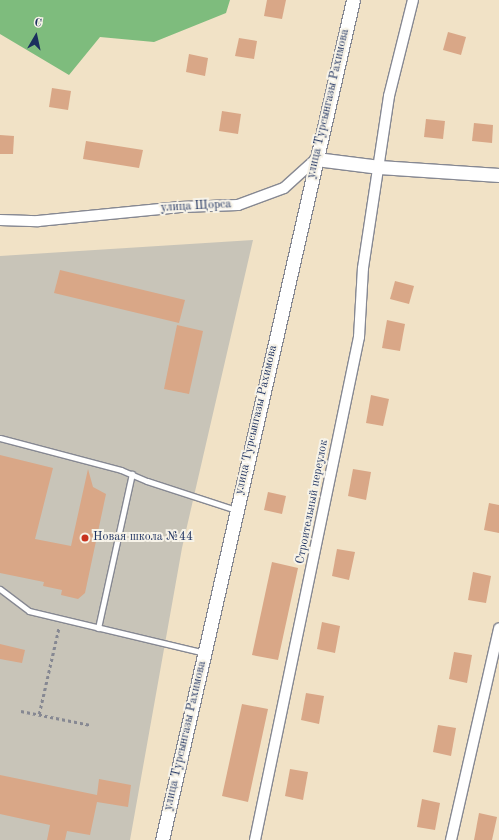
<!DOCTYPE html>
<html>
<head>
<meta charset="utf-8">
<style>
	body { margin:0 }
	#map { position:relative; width:499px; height:840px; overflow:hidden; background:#f1e2c6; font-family:"Old Standard TT",serif }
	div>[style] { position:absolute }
	.industrial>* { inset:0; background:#c8c4b8 }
	.forest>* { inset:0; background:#7ebc7d }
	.building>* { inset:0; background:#d9a787 }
	.path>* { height:2.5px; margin-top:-1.25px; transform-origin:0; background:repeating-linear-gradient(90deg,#868892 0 3px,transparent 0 6px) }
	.roads { filter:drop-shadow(1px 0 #868892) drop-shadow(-1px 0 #868892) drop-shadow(0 1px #868892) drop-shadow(0 -1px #868892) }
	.service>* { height:5px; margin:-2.5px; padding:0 2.5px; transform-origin:2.5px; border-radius:2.5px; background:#fff }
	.minor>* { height:10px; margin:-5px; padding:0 5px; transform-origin:5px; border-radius:5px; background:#fff }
	.tertiary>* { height:13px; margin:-6.5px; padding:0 6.5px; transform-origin:6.5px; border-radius:6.5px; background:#fff }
	.dots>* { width:11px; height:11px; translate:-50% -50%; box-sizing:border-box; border:2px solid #f7f3e8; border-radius:50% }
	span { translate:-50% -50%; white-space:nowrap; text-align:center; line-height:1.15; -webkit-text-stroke:4px #f7f3e8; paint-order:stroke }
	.street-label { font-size:12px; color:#1b2f5e }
	.poi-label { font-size:12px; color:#1b2f5e }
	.left { translate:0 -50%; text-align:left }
	.north { position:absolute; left:16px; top:16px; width:40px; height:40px; -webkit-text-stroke:3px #f7f3e8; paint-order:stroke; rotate:9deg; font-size:11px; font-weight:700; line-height:16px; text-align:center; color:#1b2f5e }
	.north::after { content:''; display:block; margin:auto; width:14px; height:18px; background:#1b2f5e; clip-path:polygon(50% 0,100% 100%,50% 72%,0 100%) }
</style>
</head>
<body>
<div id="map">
	<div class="industrial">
		<i style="clip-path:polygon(253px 240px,182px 548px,130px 840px,0 840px,0 256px)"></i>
	</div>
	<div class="forest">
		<i style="clip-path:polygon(0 0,230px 0,226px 13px,154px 42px,100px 37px,69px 75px,0 34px)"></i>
	</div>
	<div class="building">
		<i style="clip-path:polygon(267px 0,286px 0,282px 19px,264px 16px)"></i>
		<i style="clip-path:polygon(448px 32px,466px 37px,461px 55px,443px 50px)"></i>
		<i style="clip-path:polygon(239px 38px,257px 41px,254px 59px,235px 56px)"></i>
		<i style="clip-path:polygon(189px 54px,208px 58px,205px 76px,186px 72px)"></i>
		<i style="clip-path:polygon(52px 88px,71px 91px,68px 110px,49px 107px)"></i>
		<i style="clip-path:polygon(222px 111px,241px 114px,238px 134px,219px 131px)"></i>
		<i style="clip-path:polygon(426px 119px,445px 121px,443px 139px,424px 137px)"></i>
		<i style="clip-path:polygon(474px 123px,493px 125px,492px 143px,472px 141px)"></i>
		<i style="clip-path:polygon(0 135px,14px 136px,13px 154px,0 154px)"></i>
		<i style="clip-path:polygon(86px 141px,143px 150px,139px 168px,83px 159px)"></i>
		<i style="clip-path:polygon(60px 270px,185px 300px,179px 323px,54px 293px)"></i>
		<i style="clip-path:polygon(395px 281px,414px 286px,409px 304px,390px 299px)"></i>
		<i style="clip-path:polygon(387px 320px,405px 324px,400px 351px,382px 348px)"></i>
		<i style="clip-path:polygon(177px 325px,203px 331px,189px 394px,164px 389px)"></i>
		<i style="clip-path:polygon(371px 395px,389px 399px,383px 426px,366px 423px)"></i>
		<i style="clip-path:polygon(0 455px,53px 468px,35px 539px,71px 546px,88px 469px,93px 487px,106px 494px,85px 593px,78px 599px,61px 595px,62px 590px,43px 586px,44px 582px,0 573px)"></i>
		<i style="clip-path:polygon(353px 469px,371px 472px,366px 500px,348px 496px)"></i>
		<i style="clip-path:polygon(268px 492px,286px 496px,282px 514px,264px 510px)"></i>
		<i style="clip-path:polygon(489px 503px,499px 505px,499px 533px,484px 530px)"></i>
		<i style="clip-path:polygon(337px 549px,355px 552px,349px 580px,332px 576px)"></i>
		<i style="clip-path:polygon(272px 562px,298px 568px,278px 660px,252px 655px)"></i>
		<i style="clip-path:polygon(473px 572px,491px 576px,486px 603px,468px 600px)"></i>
		<i style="clip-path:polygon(322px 622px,340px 626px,335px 653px,317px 649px)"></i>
		<i style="clip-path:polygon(0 644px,25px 650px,22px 663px,0 659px)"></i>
		<i style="clip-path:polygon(454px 652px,472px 655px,467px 683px,449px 679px)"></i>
		<i style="clip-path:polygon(306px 693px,324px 696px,319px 724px,301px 720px)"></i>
		<i style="clip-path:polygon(242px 704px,268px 709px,248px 802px,222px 796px)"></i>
		<i style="clip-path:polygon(438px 725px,456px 728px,451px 756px,433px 752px)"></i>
		<i style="clip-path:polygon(290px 769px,308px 772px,303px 800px,285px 796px)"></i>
		<i style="clip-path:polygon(0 775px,97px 795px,99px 779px,131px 785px,128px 807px,97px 802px,90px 835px,67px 831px,65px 840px,47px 840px,50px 825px,0 814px)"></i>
		<i style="clip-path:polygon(422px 799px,440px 803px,435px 830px,417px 827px)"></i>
		<i style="clip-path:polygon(479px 813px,497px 817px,492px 840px,474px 840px)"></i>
	</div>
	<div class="path">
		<i style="left:21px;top:711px;width:71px;rotate:11.3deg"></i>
		<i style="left:39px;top:714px;width:89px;rotate:-77.1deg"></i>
	</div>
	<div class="roads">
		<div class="service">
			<i style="left:0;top:438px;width:125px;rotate:14.8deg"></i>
			<i style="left:121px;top:470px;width:28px;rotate:23deg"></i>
			<i style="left:147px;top:481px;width:94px;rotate:18deg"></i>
			<i style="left:0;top:589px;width:36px;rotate:37deg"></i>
			<i style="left:29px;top:611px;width:181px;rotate:13.4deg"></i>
			<i style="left:98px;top:628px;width:158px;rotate:-77.6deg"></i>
		</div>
		<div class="minor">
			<i style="left:0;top:220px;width:38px;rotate:2deg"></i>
			<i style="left:38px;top:221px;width:143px;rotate:-5.6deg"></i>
			<i style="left:180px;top:207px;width:58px;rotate:-2deg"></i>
			<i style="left:238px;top:205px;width:49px;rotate:-20.3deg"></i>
			<i style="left:284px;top:188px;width:43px;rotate:-42.2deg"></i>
			<i style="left:255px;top:840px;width:514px;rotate:-78.32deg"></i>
			<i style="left:359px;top:337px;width:69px;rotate:-86.7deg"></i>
			<i style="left:363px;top:268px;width:174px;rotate:-81.4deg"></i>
			<i style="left:389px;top:96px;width:99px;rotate:-76deg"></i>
			<i style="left:451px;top:840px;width:217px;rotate:-77.2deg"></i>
		</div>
		<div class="tertiary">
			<i style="left:316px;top:159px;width:64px;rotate:7.2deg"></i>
			<i style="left:379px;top:167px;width:120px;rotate:3.8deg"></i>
			<i style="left:162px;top:840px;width:861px;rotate:-77.19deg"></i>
		</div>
	</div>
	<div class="dots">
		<i style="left:85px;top:538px;background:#c8321e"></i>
	</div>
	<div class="street-label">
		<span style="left:329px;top:104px;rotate:-77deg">улица Турсынгазы Рахимова</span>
		<span style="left:196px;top:207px;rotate:-3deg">улица Щорса</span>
		<span style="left:257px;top:420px;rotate:-77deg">улица Турсынгазы Рахимова</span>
		<span style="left:313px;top:502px;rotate:-79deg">Строительный переулок</span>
		<span style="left:186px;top:736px;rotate:-77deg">улица Турсынгазы Рахимова</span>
	</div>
	<div class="poi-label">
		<span class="left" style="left:93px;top:538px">Новая школа №44</span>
	</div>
	<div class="north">С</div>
</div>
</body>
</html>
